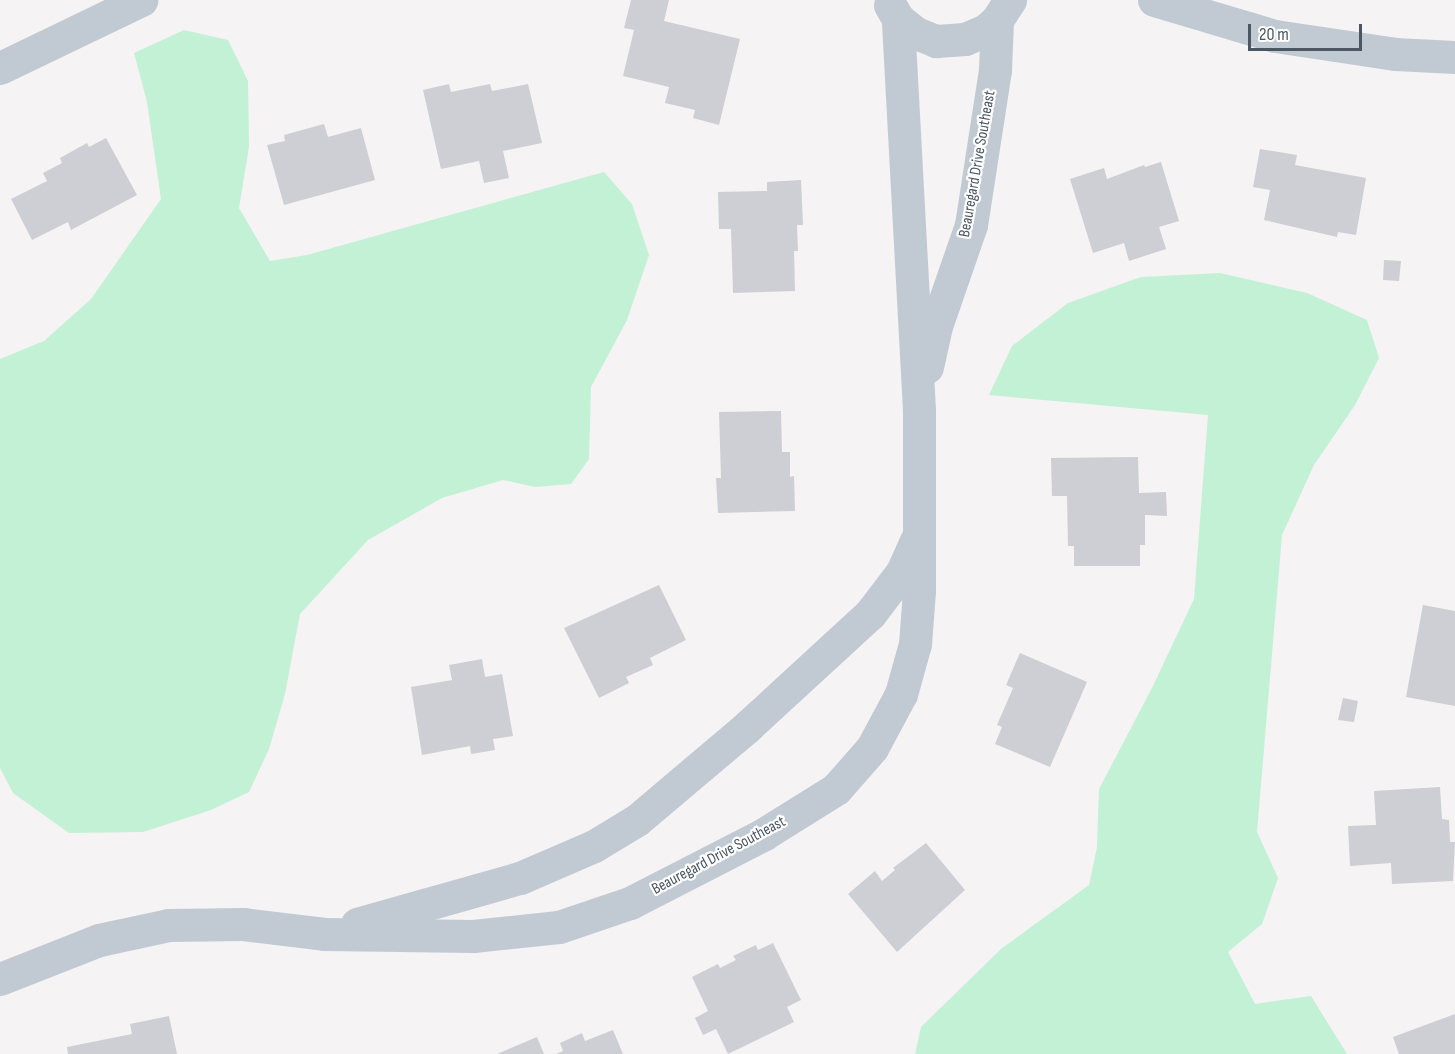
<!DOCTYPE html>
<html>
<head>
<meta charset="utf-8">
<style>
	body { margin:0 }
	#map { position:relative; width:1455px; height:1054px; overflow:hidden; background:#f5f3f3; font-family:"Sofia Sans Condensed",sans-serif }
	div>[style] { position:absolute }
	.green>* { inset:0; background:#c3f1d5 }
	.building>* { inset:0; background:#cdcfd5 }
	.minor>* { height:33px; margin:-16.5px; padding:0 16.5px; transform-origin:16.5px; border-radius:16.5px; background:#c1cad2 }
	span { translate:-50% -50%; white-space:nowrap; text-align:center; line-height:1.15; -webkit-text-stroke:4.5px #fff; paint-order:stroke }
	.street-label { font-size:16px; color:#4a5661 }
	.scale { position:absolute; left:1248px; top:24px; width:114px; height:27px; box-sizing:border-box; border:3px solid #4a5661; border-top:0; padding-left:8px; font-size:18px; line-height:21px; white-space:nowrap; color:#4a5661; -webkit-text-stroke:4px #fff; paint-order:stroke }
</style>
</head>
<body>
<div id="map">
	<div class="green">
		<i style="clip-path:polygon(184px 30px,228px 40px,248px 81px,249px 147px,239px 208px,270px 261px,307px 255px,604px 172px,632px 204px,649px 255px,627px 320px,591px 387px,589px 459px,571px 484px,535px 487px,503px 480px,442px 498px,368px 540px,300px 614px,285px 694px,269px 749px,249px 792px,211px 810px,143px 832px,69px 833px,13px 793px,0 768px,0 359px,44px 341px,91px 299px,161px 199px,147px 102px,134px 53px)"></i>
		<i style="clip-path:polygon(1220px 273px,1307px 293px,1367px 320px,1379px 358px,1355px 405px,1314px 465px,1282px 535px,1257px 832px,1278px 878px,1262px 924px,1228px 952px,1255px 1004px,1311px 996px,1347px 1054px,915px 1054px,921px 1027px,1001px 949px,1089px 885px,1097px 847px,1099px 789px,1152px 688px,1194px 599px,1208px 415px,989px 395px,1012px 346px,1068px 303px,1141px 277px)"></i>
	</div>
	<div class="building">
		<i style="clip-path:polygon(631px 0,669px 0,664px 21px,740px 39px,719px 125px,693px 118px,695px 110px,665px 103px,669px 87px,623px 76px,634px 30px,624px 28px)"></i>
		<i style="clip-path:polygon(449px 84px,451px 92px,490px 84px,492px 91px,528px 84px,542px 143px,503px 151px,509px 178px,484px 183px,479px 161px,441px 169px,423px 90px)"></i>
		<i style="clip-path:polygon(324px 124px,328px 137px,361px 128px,375px 180px,284px 205px,267px 145px,285px 141px,284px 135px)"></i>
		<i style="clip-path:polygon(106px 138px,137px 195px,71px 230px,68px 222px,32px 240px,11px 199px,47px 181px,43px 173px,62px 163px,60px 158px,87px 143px,89px 147px)"></i>
		<i style="clip-path:polygon(1260px 149px,1297px 155px,1295px 165px,1366px 178px,1356px 235px,1338px 232px,1337px 237px,1264px 220px,1270px 190px,1253px 187px)"></i>
		<i style="clip-path:polygon(1161px 162px,1179px 221px,1159px 227px,1166px 249px,1129px 261px,1124px 243px,1093px 253px,1070px 179px,1104px 168px,1107px 179px,1144px 165px,1145px 167px)"></i>
		<i style="clip-path:polygon(801px 180px,803px 225px,797px 225px,798px 251px,794px 251px,795px 291px,733px 293px,731px 229px,719px 229px,718px 192px,767px 191px,767px 182px)"></i>
		<i style="clip-path:polygon(1384px 260px,1401px 261px,1399px 281px,1383px 280px)"></i>
		<i style="clip-path:polygon(781px 411px,782px 452px,790px 452px,790px 477px,794px 476px,795px 511px,718px 513px,716px 478px,721px 478px,719px 412px)"></i>
		<i style="clip-path:polygon(1138px 457px,1139px 493px,1166px 492px,1167px 516px,1145px 515px,1145px 545px,1140px 545px,1140px 566px,1074px 566px,1074px 546px,1068px 546px,1067px 496px,1052px 496px,1051px 458px)"></i>
		<i style="clip-path:polygon(659px 585px,686px 640px,650px 658px,653px 665px,626px 677px,629px 683px,599px 698px,564px 628px)"></i>
		<i style="clip-path:polygon(1423px 605px,1455px 611px,1455px 706px,1406px 697px)"></i>
		<i style="clip-path:polygon(1020px 653px,1087px 682px,1050px 767px,995px 744px,1002px 727px,997px 725px,1013px 688px,1006px 685px)"></i>
		<i style="clip-path:polygon(482px 659px,485px 677px,502px 674px,513px 736px,493px 739px,495px 750px,471px 754px,470px 746px,422px 755px,411px 687px,452px 680px,449px 665px)"></i>
		<i style="clip-path:polygon(1343px 698px,1358px 701px,1354px 722px,1338px 720px)"></i>
		<i style="clip-path:polygon(1440px 787px,1442px 819px,1449px 820px,1450px 842px,1455px 842px,1453px 881px,1392px 884px,1391px 863px,1350px 866px,1348px 826px,1376px 825px,1374px 791px)"></i>
		<i style="clip-path:polygon(926px 843px,965px 890px,897px 952px,848px 894px,875px 871px,882px 881px,895px 870px,893px 868px)"></i>
		<i style="clip-path:polygon(773px 943px,801px 1000px,787px 1007px,794px 1022px,728px 1054px,716px 1029px,703px 1035px,695px 1018px,708px 1011px,692px 977px,718px 964px,720px 968px,736px 960px,733px 956px,756px 945px,758px 950px)"></i>
		<i style="clip-path:polygon(1455px 1014px,1455px 1054px,1399px 1054px,1393px 1037px)"></i>
		<i style="clip-path:polygon(169px 1016px,177px 1054px,68px 1054px,67px 1047px,132px 1034px,130px 1024px)"></i>
		<i style="clip-path:polygon(613px 1030px,623px 1054px,556px 1054px,563px 1051px,560px 1043px,582px 1033px,585px 1041px)"></i>
		<i style="clip-path:polygon(537px 1037px,544px 1054px,497px 1054px)"></i>
	</div>
	<div class="minor">
		<i style="left:1154px;top:0;width:126px;rotate:16.6deg"></i>
		<i style="left:1275px;top:36px;width:121px;rotate:8.5deg"></i>
		<i style="left:1395px;top:54px;width:60px;rotate:2.9deg"></i>
		<i style="left:890px;top:5px;width:16px;rotate:60deg"></i>
		<i style="left:898px;top:19px;width:23px;rotate:38deg"></i>
		<i style="left:916px;top:33px;width:22px;rotate:22deg"></i>
		<i style="left:936px;top:41px;width:29px;rotate:-4deg"></i>
		<i style="left:965px;top:39px;width:23px;rotate:-23deg"></i>
		<i style="left:986px;top:30px;width:15px;rotate:-42deg"></i>
		<i style="left:997px;top:20px;width:24px;rotate:-57deg"></i>
		<i style="left:0;top:68px;width:157px;rotate:-25.7deg"></i>
		<i style="left:927px;top:367px;width:42px;rotate:-77.6deg"></i>
		<i style="left:936px;top:326px;width:107px;rotate:-70.9deg"></i>
		<i style="left:971px;top:225px;width:157px;rotate:-81.2deg"></i>
		<i style="left:995px;top:70px;width:50px;rotate:-87.7deg"></i>
		<i style="left:357px;top:924px;width:169px;rotate:-15.8deg"></i>
		<i style="left:520px;top:878px;width:81px;rotate:-23.4deg"></i>
		<i style="left:594px;top:846px;width:50px;rotate:-31.2deg"></i>
		<i style="left:637px;top:820px;width:144px;rotate:-40.2deg"></i>
		<i style="left:747px;top:727px;width:167px;rotate:-42.6deg"></i>
		<i style="left:870px;top:614px;width:53px;rotate:-52.7deg"></i>
		<i style="left:902px;top:572px;width:34px;rotate:-66deg"></i>
		<i style="left:0;top:979px;width:106px;rotate:-21.5deg"></i>
		<i style="left:99px;top:940px;width:72px;rotate:-12.1deg"></i>
		<i style="left:169px;top:925px;width:74px;rotate:-0.8deg"></i>
		<i style="left:243px;top:924px;width:82px;rotate:7deg"></i>
		<i style="left:324px;top:934px;width:149px;rotate:0.8deg"></i>
		<i style="left:473px;top:936px;width:86px;rotate:-6deg"></i>
		<i style="left:559px;top:927px;width:75px;rotate:-18.7deg"></i>
		<i style="left:630px;top:903px;width:151px;rotate:-27.2deg"></i>
		<i style="left:764px;top:834px;width:85px;rotate:-32deg"></i>
		<i style="left:836px;top:789px;width:55px;rotate:-48.7deg"></i>
		<i style="left:872px;top:748px;width:61px;rotate:-61.8deg"></i>
		<i style="left:901px;top:694px;width:52px;rotate:-74.4deg"></i>
		<i style="left:915px;top:644px;width:53px;rotate:-85.7deg"></i>
		<i style="left:919px;top:591px;width:181px;rotate:-90deg"></i>
		<i style="left:919px;top:410px;width:392px;rotate:-93.1deg"></i>
	</div>
	<div class="street-label">
		<span style="left:978px;top:164px;rotate:-80deg">Beauregard Drive Southeast</span>
		<span style="left:719px;top:856px;rotate:-28deg">Beauregard Drive Southeast</span>
	</div>
	<div class="scale">20 m</div>
</div>
</body>
</html>
